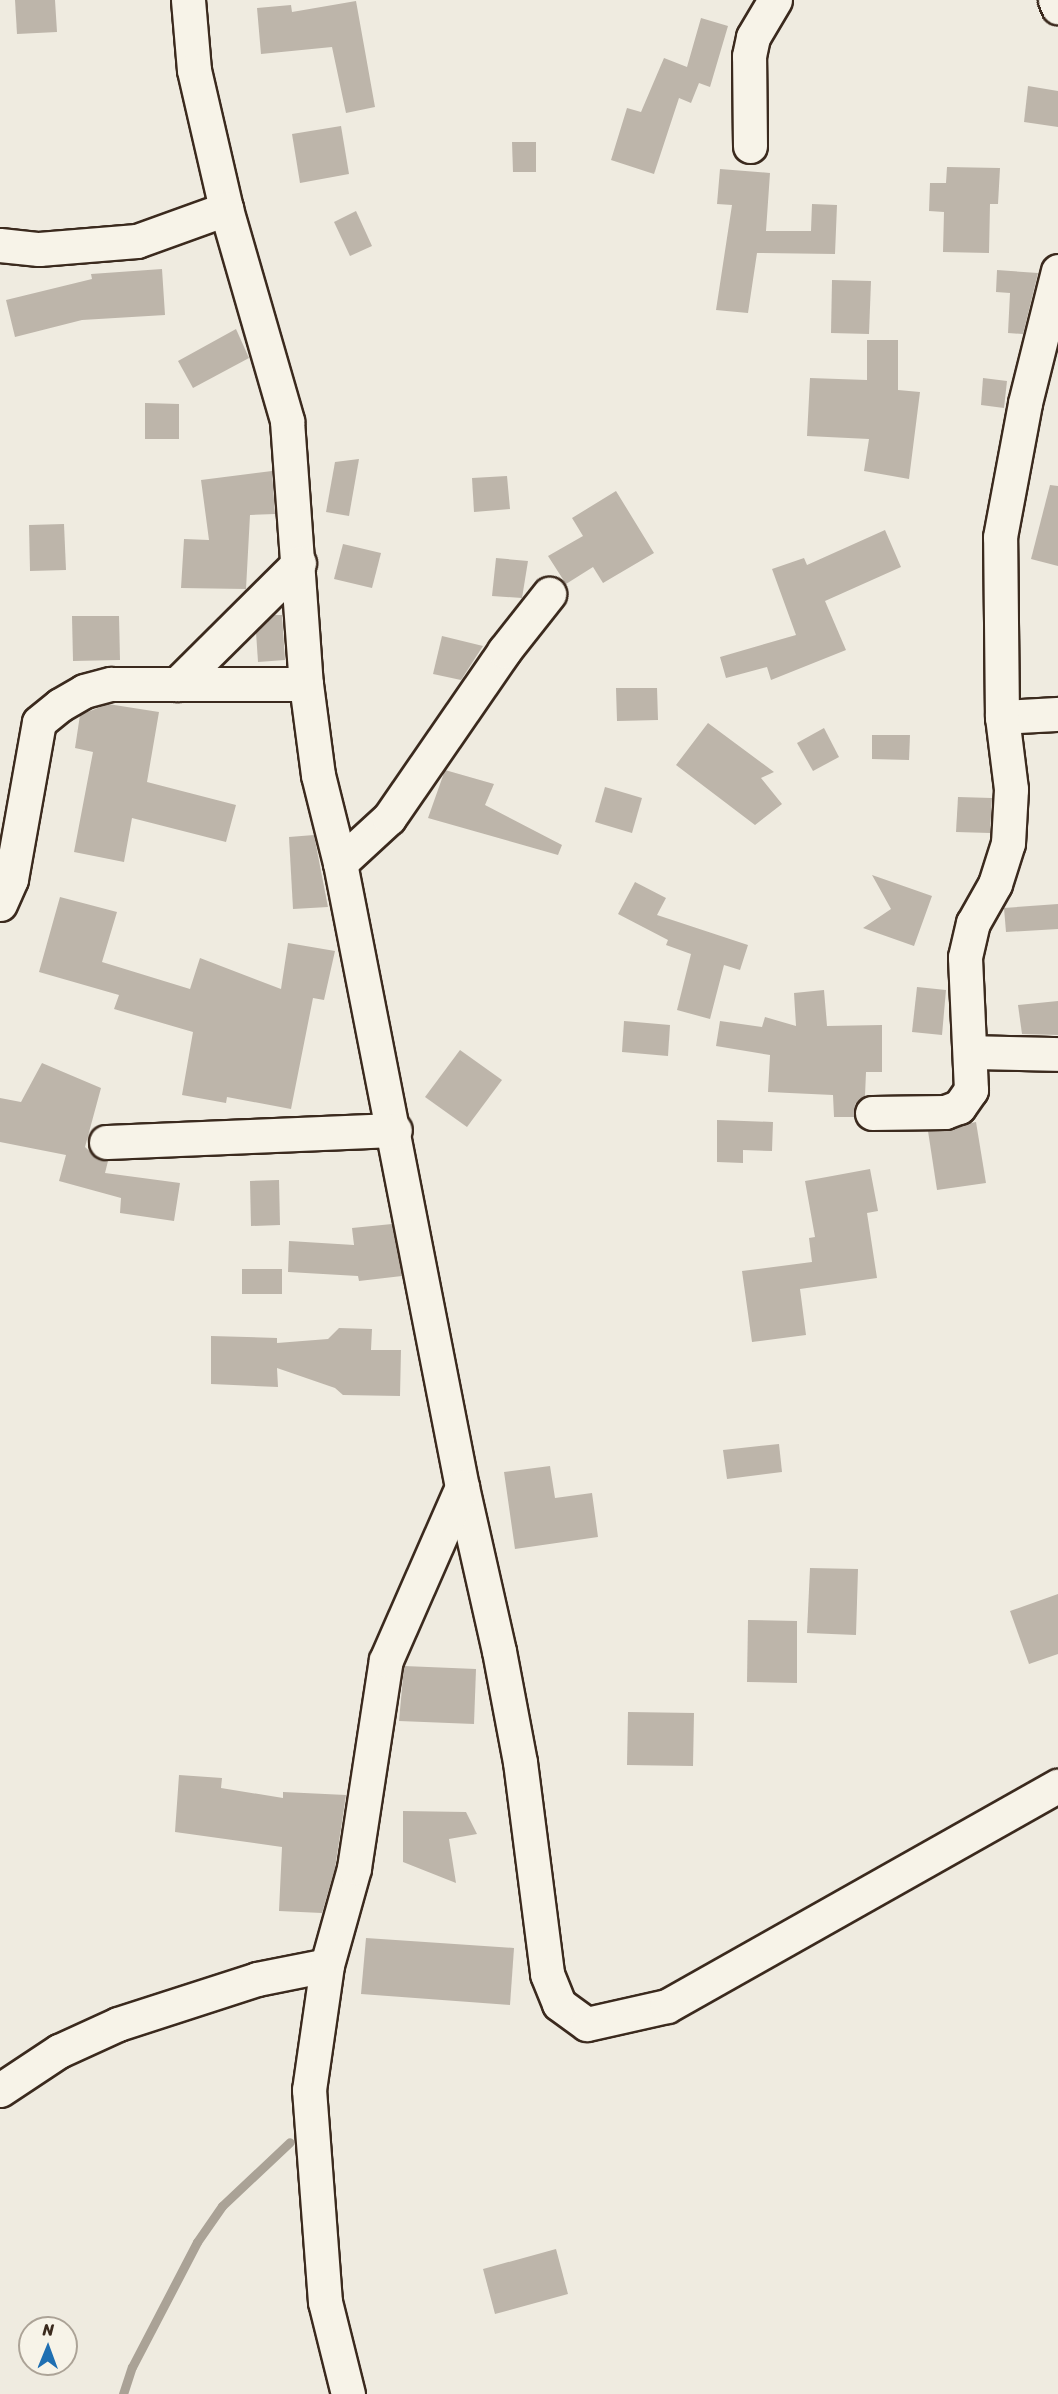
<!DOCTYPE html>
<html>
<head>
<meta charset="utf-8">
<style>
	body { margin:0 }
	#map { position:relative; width:1058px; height:2394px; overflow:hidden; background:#efebe0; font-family:Sriracha,sans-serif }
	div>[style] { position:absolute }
	.stream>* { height:9px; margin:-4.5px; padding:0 4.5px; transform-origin:4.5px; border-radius:4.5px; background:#aaa296 }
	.building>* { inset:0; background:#bdb5aa }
	.roads { filter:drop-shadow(2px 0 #3b2a1e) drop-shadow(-2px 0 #3b2a1e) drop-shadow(0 2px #3b2a1e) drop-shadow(0 -2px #3b2a1e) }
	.minor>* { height:33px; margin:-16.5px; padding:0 16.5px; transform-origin:16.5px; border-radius:16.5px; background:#f7f3e8 }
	span { translate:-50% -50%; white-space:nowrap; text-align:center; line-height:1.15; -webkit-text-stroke:5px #f7f3e8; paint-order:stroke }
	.north { position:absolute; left:18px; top:2316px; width:60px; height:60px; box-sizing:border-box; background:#f7f3e8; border:2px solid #aca397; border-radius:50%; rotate:1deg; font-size:16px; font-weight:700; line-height:24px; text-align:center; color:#3b2a1e }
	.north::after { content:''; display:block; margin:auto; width:21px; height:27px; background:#1f6fb2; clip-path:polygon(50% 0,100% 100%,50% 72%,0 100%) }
</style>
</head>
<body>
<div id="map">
	<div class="stream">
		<i style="left:123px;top:2394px;width:28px;rotate:-72deg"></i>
		<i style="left:132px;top:2367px;width:141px;rotate:-62.5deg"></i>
		<i style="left:197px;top:2242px;width:44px;rotate:-55.2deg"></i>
		<i style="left:222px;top:2206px;width:93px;rotate:-43.3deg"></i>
	</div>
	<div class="building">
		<i style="clip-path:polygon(15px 0,55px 0,57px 32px,17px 34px)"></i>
		<i style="clip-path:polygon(356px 1px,375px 107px,346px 113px,332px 47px,261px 54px,257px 8px,291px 5px,292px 12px)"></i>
		<i style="clip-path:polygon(701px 18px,728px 26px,710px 87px,699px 83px,691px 103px,679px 98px,654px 174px,611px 160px,627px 108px,641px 112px,664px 58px,687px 67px)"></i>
		<i style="clip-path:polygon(1028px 86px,1058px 91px,1058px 127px,1024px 122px)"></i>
		<i style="clip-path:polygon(341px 126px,349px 174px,300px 183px,292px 134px)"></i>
		<i style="clip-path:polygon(512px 142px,536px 142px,536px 172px,513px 172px)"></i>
		<i style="clip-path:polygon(947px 167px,1000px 168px,998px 204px,990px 204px,989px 253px,943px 252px,944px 212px,929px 211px,930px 183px,946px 183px)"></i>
		<i style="clip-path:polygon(720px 169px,770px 173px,766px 231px,811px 231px,812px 204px,837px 205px,835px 254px,757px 253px,748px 313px,716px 310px,732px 205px,717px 204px)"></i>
		<i style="clip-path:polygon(356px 211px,372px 246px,350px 256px,334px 222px)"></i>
		<i style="clip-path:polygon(162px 269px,165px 315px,82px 320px,15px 337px,6px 300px,92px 279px,91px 274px)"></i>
		<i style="clip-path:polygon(997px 270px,1038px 273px,1023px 334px,1008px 333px,1010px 293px,996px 292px)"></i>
		<i style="clip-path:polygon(832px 280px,871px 281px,869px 334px,831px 333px)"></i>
		<i style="clip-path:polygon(236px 329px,249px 358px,193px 388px,178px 361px)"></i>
		<i style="clip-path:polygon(867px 340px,898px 340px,898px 390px,920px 392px,909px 479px,864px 471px,869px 439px,807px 436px,810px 378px,867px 380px)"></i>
		<i style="clip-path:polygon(983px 378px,1007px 381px,1004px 408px,981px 405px)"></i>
		<i style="clip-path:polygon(145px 403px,179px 404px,179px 439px,145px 439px)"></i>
		<i style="clip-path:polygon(359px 459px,349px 516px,326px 512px,335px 462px)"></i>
		<i style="clip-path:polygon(272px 471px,275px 514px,250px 515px,246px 589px,181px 588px,184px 539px,209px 540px,201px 480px)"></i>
		<i style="clip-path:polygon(507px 476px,510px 509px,474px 512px,472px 478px)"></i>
		<i style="clip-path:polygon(1050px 485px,1058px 486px,1058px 566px,1031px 559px)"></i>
		<i style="clip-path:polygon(616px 491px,654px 553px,603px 583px,593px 567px,566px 584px,548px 556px,583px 536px,572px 518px)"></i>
		<i style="clip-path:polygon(64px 524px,66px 570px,30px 571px,29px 525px)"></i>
		<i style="clip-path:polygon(885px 530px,901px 567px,825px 601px,846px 650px,771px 680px,767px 667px,726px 678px,720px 657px,796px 635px,772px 569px,804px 558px,807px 565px)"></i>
		<i style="clip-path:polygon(343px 544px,381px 553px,372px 588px,334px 579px)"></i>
		<i style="clip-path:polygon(496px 558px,528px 561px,522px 598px,492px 596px)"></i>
		<i style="clip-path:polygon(273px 615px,282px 615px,285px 660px,258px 662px,256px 632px)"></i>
		<i style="clip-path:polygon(72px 616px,119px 616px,120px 660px,73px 661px)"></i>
		<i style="clip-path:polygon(442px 636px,483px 646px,461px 680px,433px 674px)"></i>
		<i style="clip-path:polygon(616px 688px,657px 688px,658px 720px,617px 721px)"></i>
		<i style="clip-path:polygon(108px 704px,159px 712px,147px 782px,236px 805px,226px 842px,132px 818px,124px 862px,74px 852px,93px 752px,75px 748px,80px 715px)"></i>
		<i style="clip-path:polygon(708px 723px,774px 772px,761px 778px,782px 804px,755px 825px,676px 765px)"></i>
		<i style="clip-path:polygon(824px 728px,839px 757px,813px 771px,797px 743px)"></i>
		<i style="clip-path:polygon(872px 735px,910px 735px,909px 760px,872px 759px)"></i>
		<i style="clip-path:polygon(445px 770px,494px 784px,485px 805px,562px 845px,558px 855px,428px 818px)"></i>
		<i style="clip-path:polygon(605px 787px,642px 798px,632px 833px,595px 822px)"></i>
		<i style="clip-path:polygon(958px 797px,992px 798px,990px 833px,956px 832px)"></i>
		<i style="clip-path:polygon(314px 835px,328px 907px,293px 909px,289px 837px)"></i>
		<i style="clip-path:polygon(872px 875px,932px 896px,914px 946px,863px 928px,891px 909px)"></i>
		<i style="clip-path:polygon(635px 882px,666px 898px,657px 915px,748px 945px,740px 970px,724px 965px,710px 1019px,677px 1010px,691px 954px,666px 945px,668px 940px,618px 914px)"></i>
		<i style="clip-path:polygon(60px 897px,117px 912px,102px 962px,190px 989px,200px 958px,281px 989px,288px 943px,335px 951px,324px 1000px,313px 998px,291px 1109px,227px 1097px,226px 1103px,182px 1095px,193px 1032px,114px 1009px,119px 995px,39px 972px)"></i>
		<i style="clip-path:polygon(1058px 904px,1058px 929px,1006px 932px,1004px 908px)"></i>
		<i style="clip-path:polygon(917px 987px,946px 990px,942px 1035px,912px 1032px)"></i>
		<i style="clip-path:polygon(824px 990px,827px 1026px,882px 1025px,882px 1072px,866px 1072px,865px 1096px,855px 1104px,854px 1117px,834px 1117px,833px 1095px,768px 1092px,770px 1055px,716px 1046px,720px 1021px,762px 1027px,765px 1017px,796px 1026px,794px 993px)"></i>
		<i style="clip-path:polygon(1058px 1001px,1058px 1035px,1022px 1034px,1018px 1005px)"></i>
		<i style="clip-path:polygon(624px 1021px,670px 1025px,668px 1056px,622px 1052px)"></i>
		<i style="clip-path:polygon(460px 1050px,502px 1080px,467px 1127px,425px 1097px)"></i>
		<i style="clip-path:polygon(42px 1063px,101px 1088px,85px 1147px,97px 1158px,108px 1161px,105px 1173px,180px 1183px,174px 1221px,120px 1213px,121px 1198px,59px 1181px,66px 1155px,0 1142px,0 1098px,21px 1102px)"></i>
		<i style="clip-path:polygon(717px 1120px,773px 1122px,772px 1151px,743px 1150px,743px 1163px,717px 1162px)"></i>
		<i style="clip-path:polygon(976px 1122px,986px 1183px,937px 1190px,928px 1131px)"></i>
		<i style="clip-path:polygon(870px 1169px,878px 1211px,867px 1213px,877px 1278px,800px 1289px,806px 1335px,752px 1342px,742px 1271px,812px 1262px,809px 1238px,815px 1237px,805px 1181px)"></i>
		<i style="clip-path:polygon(279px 1180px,280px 1225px,251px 1226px,250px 1181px)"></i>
		<i style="clip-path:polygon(392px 1224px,402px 1276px,359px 1281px,358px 1276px,288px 1272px,289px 1241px,354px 1245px,352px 1228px)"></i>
		<i style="clip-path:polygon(242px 1269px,282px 1269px,282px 1294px,242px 1294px)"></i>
		<i style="clip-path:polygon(339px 1328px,372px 1329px,371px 1350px,401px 1350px,400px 1396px,343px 1395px,335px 1388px,277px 1368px,278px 1387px,211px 1384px,211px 1336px,277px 1338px,277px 1343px,328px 1339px)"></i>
		<i style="clip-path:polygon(779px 1444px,782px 1472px,727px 1479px,723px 1450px)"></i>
		<i style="clip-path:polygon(550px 1466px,555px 1498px,592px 1493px,598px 1537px,515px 1549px,504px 1472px)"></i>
		<i style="clip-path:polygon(810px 1568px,858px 1569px,856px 1635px,807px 1633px)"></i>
		<i style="clip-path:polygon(1058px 1594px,1058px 1654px,1029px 1664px,1010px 1611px)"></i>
		<i style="clip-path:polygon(748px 1620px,797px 1621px,797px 1683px,747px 1682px)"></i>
		<i style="clip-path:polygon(404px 1666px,476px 1669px,474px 1724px,399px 1721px)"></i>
		<i style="clip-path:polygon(628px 1712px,694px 1713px,693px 1766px,627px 1765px)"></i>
		<i style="clip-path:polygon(179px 1775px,222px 1778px,221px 1788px,283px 1798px,283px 1792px,346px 1795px,335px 1868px,322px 1913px,279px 1911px,282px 1847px,175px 1832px)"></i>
		<i style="clip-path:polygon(403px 1811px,466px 1812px,477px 1834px,449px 1839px,456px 1883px,403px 1862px)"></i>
		<i style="clip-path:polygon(366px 1938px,514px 1948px,510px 2005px,361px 1994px)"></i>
		<i style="clip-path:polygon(556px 2249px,568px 2294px,495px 2314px,483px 2269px)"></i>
	</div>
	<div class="roads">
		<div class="minor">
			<i style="left:188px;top:0;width:70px;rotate:85.1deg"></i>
			<i style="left:194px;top:70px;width:143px;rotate:77deg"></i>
			<i style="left:226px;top:209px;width:221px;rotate:73.9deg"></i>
			<i style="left:287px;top:421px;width:264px;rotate:85.9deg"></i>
			<i style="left:306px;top:684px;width:92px;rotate:82.5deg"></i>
			<i style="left:318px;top:775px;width:91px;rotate:76deg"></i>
			<i style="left:340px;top:863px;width:636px;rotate:78.94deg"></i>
			<i style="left:462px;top:1487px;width:168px;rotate:77.3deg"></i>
			<i style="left:499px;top:1651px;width:113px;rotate:79.3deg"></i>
			<i style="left:520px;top:1762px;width:214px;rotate:82.7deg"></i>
			<i style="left:547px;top:1974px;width:32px;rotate:68deg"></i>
			<i style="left:559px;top:2004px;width:34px;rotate:36deg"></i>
			<i style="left:587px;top:2024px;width:82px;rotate:-12.7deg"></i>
			<i style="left:667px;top:2006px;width:449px;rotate:-29.4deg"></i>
			<i style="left:1055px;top:0;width:8px;rotate:67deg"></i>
			<i style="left:750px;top:146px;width:90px;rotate:-90.6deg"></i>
			<i style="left:749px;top:56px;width:19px;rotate:-78deg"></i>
			<i style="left:753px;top:37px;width:43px;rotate:-59.3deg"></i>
			<i style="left:0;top:245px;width:39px;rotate:6deg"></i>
			<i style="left:39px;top:249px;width:98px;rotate:-4.7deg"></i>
			<i style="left:137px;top:241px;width:95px;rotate:-19.8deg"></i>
			<i style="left:177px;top:684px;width:172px;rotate:-44.8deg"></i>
			<i style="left:1002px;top:717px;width:56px;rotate:-3.1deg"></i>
			<i style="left:340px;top:863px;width:67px;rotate:-42.6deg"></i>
			<i style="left:389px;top:818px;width:203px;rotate:-55.4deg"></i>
			<i style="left:504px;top:651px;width:73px;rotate:-51.7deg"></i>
			<i style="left:0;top:904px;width:27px;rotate:-66deg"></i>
			<i style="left:11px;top:879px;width:159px;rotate:-79.9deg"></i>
			<i style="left:39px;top:722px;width:27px;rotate:-39deg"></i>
			<i style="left:60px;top:705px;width:28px;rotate:-30deg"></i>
			<i style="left:84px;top:691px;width:28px;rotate:-15deg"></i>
			<i style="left:111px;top:684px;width:195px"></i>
			<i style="left:970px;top:1052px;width:88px;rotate:1.3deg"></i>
			<i style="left:872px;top:1113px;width:73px;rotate:-0.8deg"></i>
			<i style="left:945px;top:1112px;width:15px;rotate:-20deg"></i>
			<i style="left:959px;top:1107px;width:21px;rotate:-55deg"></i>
			<i style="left:971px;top:1090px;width:133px;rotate:-92.6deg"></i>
			<i style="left:965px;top:957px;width:35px;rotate:-77deg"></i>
			<i style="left:973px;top:923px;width:45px;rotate:-60.6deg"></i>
			<i style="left:995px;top:884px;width:43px;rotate:-72.4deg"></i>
			<i style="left:1008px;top:843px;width:54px;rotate:-86.8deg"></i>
			<i style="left:1011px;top:789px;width:73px;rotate:-97.1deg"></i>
			<i style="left:1002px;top:717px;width:180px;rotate:-90.6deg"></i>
			<i style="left:1000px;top:537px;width:136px;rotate:-79.4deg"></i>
			<i style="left:1025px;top:403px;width:136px;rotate:-76deg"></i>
			<i style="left:106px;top:1142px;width:289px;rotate:-2.4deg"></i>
			<i style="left:0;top:2090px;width:71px;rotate:-33.5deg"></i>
			<i style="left:59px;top:2051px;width:65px;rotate:-24.6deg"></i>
			<i style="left:118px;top:2024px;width:146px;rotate:-17.9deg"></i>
			<i style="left:257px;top:1979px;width:71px;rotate:-11.3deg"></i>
			<i style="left:348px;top:2394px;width:95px;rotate:-104deg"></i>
			<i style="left:325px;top:2302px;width:213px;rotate:-94.3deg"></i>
			<i style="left:309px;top:2090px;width:126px;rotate:-81.8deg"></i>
			<i style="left:327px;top:1965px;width:101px;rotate:-74.4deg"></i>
			<i style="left:354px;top:1868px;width:210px;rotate:-81.3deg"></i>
			<i style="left:386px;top:1660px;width:189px;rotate:-66.3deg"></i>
		</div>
	</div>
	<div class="north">N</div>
</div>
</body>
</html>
